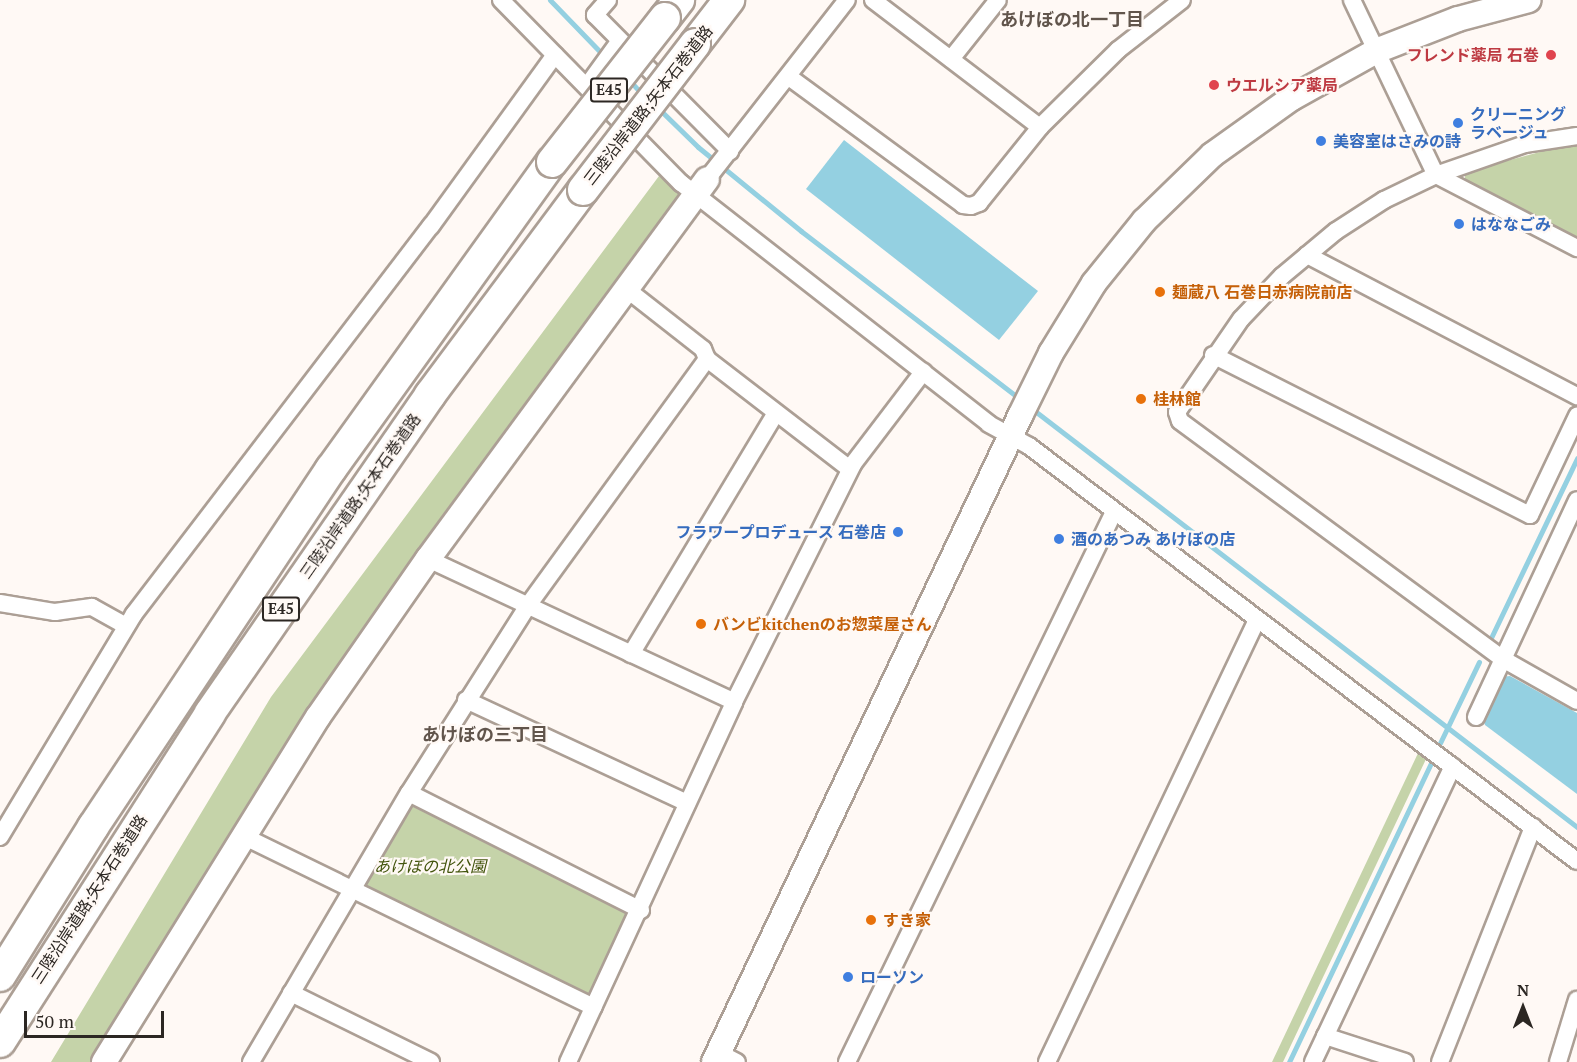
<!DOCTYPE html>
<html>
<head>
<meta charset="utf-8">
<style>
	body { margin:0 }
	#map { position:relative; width:1577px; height:1062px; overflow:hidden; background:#fff9f5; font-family:"PT Serif","Noto Sans JP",serif }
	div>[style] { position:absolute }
	.green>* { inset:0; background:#c5d3a9 }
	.water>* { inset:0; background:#94d0e1 }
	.stream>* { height:5px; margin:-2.5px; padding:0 2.5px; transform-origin:2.5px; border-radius:2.5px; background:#94d0e1 }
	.roads { filter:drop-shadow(2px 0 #ac9f95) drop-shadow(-2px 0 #ac9f95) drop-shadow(0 2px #ac9f95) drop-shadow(0 -2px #ac9f95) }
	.street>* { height:16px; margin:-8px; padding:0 8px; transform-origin:8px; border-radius:8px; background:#fff }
	.secondary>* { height:24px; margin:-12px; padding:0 12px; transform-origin:12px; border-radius:12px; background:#fff }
	.highway>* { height:30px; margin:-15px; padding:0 15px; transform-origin:15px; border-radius:15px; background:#fff }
	.bridges { filter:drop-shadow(2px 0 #ac9f95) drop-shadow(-2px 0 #ac9f95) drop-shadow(0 2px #ac9f95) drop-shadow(0 -2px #ac9f95) }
	.highway-bridge>* { height:30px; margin:-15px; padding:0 15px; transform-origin:15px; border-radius:15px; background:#fff }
	.dots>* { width:16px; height:16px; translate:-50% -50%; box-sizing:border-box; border:3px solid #fff9f5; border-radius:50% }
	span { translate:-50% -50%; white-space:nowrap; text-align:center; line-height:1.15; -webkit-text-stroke:4.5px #fff9f5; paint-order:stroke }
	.shield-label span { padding:2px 4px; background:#fff9f5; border:2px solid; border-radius:4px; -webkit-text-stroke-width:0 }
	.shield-label { font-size:15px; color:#2c2723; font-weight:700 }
	.health-label { font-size:16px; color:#be3a42; font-weight:700 }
	.right { translate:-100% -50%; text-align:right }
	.left { translate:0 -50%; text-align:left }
	.street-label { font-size:16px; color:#2c2723 }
	.shop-label { font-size:16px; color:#366cbe; font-weight:700 }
	.food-label { font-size:16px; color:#c56008; font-weight:700 }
	.park-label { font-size:16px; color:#43550d; font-style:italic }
	.neighbourhood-label { font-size:18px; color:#61554c; font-weight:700 }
	.north { position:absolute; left:1493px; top:978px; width:60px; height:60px; -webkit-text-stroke:4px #fff9f5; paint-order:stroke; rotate:0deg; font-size:16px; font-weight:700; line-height:24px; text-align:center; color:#2c2723 }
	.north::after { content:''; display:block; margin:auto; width:21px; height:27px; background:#2c2723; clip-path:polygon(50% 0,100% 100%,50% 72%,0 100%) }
	.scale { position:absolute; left:24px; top:1011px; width:140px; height:27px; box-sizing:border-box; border:3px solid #2c2723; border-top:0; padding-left:8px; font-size:18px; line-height:21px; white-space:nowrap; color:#2c2723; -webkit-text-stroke:4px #fff9f5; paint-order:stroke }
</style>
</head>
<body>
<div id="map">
	<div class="green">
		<i style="clip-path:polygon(1577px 142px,1577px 237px,1465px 180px,1465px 172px)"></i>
		<i style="clip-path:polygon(659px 176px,678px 192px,678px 203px,289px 744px,95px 1062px,51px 1062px,271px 697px)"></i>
		<i style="clip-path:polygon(1420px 749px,1427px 757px,1283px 1062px,1272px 1062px)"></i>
		<i style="clip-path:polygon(409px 793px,641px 910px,594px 1007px,351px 889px)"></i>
	</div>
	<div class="water">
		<i style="clip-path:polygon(844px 140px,1038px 291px,999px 340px,806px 189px)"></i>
		<i style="clip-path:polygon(1510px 676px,1577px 713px,1577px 794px,1485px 725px,1483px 720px,1500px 677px)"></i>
	</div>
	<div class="stream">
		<i style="left:550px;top:0;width:79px;rotate:46deg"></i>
		<i style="left:629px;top:80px;width:21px;rotate:47deg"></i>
		<i style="left:657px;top:107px;width:57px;rotate:44.3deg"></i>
		<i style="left:698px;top:147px;width:133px;rotate:39.2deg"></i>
		<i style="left:801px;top:231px;width:277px;rotate:37.5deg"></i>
		<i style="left:1031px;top:408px;width:688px;rotate:37.5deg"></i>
		<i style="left:1489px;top:642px;width:204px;rotate:-64.4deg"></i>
		<i style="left:1440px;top:743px;width:90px;rotate:-64.3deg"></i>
		<i style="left:1289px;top:1062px;width:331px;rotate:-64.6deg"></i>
	</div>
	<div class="roads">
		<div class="street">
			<i style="left:501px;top:0;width:257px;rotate:45.5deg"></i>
			<i style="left:681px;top:183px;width:391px;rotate:38deg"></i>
			<i style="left:989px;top:424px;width:46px;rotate:28.8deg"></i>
			<i style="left:1029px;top:446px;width:687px;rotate:37.14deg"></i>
			<i style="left:608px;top:0;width:20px;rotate:131deg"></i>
			<i style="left:595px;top:15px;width:192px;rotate:45.2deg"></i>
			<i style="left:873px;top:0;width:210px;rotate:37.3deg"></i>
			<i style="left:1352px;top:0;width:194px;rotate:64.4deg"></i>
			<i style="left:1436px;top:175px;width:159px;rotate:27.4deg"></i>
			<i style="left:951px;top:59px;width:75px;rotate:-51.5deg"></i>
			<i style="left:789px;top:77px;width:216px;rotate:36.3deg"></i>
			<i style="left:963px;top:205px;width:8px;rotate:7deg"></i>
			<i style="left:971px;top:206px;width:9px;rotate:-21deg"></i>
			<i style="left:979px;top:203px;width:97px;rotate:-51.2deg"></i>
			<i style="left:1040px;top:127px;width:110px;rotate:-44.6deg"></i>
			<i style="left:1118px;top:50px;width:81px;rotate:-38deg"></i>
			<i style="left:587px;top:86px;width:54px;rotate:-54deg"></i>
			<i style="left:1577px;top:136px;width:53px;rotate:171.3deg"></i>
			<i style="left:1525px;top:144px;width:94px;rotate:160.8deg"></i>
			<i style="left:1436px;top:175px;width:58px;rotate:154.3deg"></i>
			<i style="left:1384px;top:200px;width:57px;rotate:147.1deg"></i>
			<i style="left:1336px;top:231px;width:70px;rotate:140.2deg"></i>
			<i style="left:1282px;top:276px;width:59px;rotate:133.6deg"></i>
			<i style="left:1241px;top:319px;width:113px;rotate:124.5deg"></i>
			<i style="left:1177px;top:412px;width:9px;rotate:72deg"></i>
			<i style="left:1180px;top:421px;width:399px;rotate:36.4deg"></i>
			<i style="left:1501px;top:658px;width:87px;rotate:29.5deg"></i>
			<i style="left:707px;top:179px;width:227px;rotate:-52deg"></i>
			<i style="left:1307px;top:255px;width:305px;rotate:27.6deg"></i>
			<i style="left:629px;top:291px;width:94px;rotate:38.1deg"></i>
			<i style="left:703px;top:349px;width:11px;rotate:68deg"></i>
			<i style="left:1213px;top:355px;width:355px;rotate:26.8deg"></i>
			<i style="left:1530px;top:515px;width:110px;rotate:-64.6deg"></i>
			<i style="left:428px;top:559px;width:338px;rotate:25deg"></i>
			<i style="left:0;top:603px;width:56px;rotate:9.3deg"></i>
			<i style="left:55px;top:612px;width:37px;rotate:-8deg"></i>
			<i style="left:92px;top:607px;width:39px;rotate:29deg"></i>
			<i style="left:631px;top:654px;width:281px;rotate:-59deg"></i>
			<i style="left:466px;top:700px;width:244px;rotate:25deg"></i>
			<i style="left:1476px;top:717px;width:239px;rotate:-65deg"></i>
			<i style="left:409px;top:793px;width:260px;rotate:26.8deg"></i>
			<i style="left:243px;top:836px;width:390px;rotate:26deg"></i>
			<i style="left:0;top:837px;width:260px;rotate:-59deg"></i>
			<i style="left:134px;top:614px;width:489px;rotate:-52.6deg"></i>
			<i style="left:431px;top:226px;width:211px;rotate:-54.1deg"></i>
			<i style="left:291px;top:993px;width:156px;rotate:26.2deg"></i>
			<i style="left:1325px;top:1036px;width:84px;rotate:18deg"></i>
			<i style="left:719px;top:1053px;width:20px;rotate:27deg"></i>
			<i style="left:251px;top:1062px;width:312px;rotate:-59.6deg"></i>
			<i style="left:409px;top:793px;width:224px;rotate:-57.6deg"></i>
			<i style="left:529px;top:604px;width:303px;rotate:-54deg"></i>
			<i style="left:707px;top:359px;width:180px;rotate:37.6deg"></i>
			<i style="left:568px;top:1062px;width:396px;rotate:-65.2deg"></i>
			<i style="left:734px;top:702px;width:266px;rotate:-63.4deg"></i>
			<i style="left:853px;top:464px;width:116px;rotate:-52.7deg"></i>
			<i style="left:847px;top:1062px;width:611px;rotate:-64.11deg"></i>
			<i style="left:1047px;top:1062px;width:490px;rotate:-64.6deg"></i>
			<i style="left:1313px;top:1062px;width:327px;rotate:-64.7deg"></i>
			<i style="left:1440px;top:1062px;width:253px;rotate:-68.4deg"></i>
			<i style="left:1558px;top:1062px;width:65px;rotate:-73deg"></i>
		</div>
		<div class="secondary">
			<i style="left:104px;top:1062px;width:406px;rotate:-58.2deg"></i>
			<i style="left:318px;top:717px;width:193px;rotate:-55.2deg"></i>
			<i style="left:428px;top:559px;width:471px;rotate:-53.7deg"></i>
			<i style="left:714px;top:1062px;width:715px;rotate:-64.65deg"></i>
			<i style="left:1020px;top:416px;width:70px;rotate:-63.8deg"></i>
			<i style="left:1051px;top:353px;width:82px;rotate:-58.4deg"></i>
			<i style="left:1094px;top:283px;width:80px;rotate:-51.1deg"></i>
			<i style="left:1144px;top:221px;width:95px;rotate:-44.1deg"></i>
			<i style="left:1212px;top:155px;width:98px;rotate:-35.5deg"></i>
			<i style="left:1292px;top:98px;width:96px;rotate:-29.2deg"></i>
			<i style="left:1376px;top:51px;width:88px;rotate:-21.3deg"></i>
			<i style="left:1458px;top:19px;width:73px;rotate:-15deg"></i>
		</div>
		<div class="highway">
			<i style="left:665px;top:18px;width:23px;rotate:-52deg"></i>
			<i style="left:695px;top:44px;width:56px;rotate:-52.3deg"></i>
			<i style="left:0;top:976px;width:176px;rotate:-58deg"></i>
			<i style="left:93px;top:827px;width:430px;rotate:-56.4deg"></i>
			<i style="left:331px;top:469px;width:378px;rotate:-54.3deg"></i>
			<i style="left:0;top:1042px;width:390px;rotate:-57.4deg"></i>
			<i style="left:210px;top:713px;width:387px;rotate:-55.3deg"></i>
			<i style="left:430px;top:395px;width:256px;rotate:-53.3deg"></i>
		</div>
	</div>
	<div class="bridges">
		<div class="highway-bridge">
			<i style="left:552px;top:162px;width:183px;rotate:-51.9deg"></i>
			<i style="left:583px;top:190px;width:184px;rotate:-52.5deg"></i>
		</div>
	</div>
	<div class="dots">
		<i style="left:1551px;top:55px;background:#e0444e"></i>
		<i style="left:1214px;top:85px;background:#e0444e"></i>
		<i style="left:1458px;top:123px;background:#3f7fe0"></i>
		<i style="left:1321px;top:141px;background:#3f7fe0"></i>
		<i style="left:1459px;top:224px;background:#3f7fe0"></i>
		<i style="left:1160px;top:292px;background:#e8710a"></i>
		<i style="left:1141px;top:399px;background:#e8710a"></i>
		<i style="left:898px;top:532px;background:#3f7fe0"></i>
		<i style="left:1059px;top:539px;background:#3f7fe0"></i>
		<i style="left:701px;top:624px;background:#e8710a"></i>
		<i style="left:871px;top:920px;background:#e8710a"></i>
		<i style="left:848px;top:977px;background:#3f7fe0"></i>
	</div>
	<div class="shield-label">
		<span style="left:609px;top:90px">E45</span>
		<span style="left:281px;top:609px">E45</span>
	</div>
	<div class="health-label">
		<span class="right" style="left:1539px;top:55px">フレンド薬局 石巻</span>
		<span class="left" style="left:1226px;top:85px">ウエルシア薬局</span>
	</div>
	<div class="street-label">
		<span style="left:648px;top:105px;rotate:-52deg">三陸沿岸道路;矢本石巻道路</span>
		<span style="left:360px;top:496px;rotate:-55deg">三陸沿岸道路;矢本石巻道路</span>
		<span style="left:89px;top:899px;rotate:-57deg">三陸沿岸道路;矢本石巻道路</span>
	</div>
	<div class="shop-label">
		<span class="left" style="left:1470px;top:123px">クリーニング<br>ラベージュ</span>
		<span class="left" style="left:1333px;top:141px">美容室はさみの詩</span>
		<span class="left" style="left:1471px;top:224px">はななごみ</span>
		<span class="right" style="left:886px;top:532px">フラワープロデュース 石巻店</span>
		<span class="left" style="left:1071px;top:539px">酒のあつみ あけぼの店</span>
		<span class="left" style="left:860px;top:977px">ローソン</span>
	</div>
	<div class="food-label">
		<span class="left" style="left:1172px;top:292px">麺蔵八 石巻日赤病院前店</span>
		<span class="left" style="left:1153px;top:399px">桂林館</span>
		<span class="left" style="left:713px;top:624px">バンビkitchenのお惣菜屋さん</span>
		<span class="left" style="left:883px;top:920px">すき家</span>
	</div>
	<div class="park-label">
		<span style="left:430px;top:866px">あけぼの北公園</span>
	</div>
	<div class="neighbourhood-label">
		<span style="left:1072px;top:19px">あけぼの北一丁目</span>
		<span style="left:485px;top:734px">あけぼの三丁目</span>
	</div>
	<div class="north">N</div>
	<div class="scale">50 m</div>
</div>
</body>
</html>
